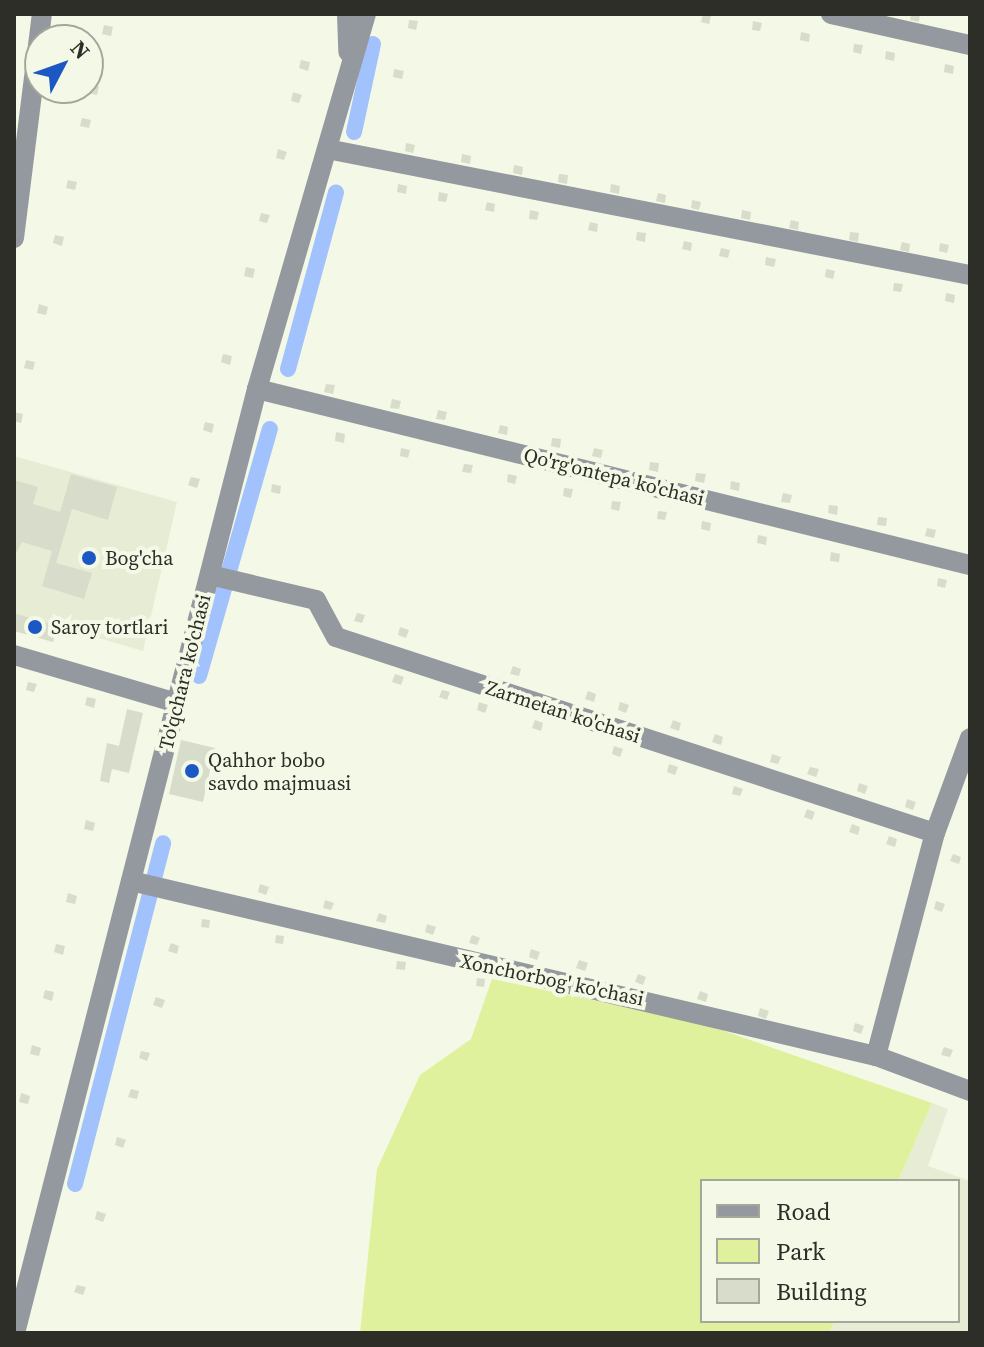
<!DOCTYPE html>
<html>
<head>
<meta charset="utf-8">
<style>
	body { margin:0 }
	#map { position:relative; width:984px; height:1347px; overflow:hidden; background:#f4f8e6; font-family:"Source Serif 4",serif }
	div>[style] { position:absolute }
	.built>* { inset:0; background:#e7edd4 }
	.green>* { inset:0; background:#e0f19d }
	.canal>* { height:16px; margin:-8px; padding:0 8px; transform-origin:8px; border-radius:8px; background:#a1c2fc }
	.building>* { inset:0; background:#d8dccb }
	.minor>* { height:20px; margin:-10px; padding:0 10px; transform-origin:10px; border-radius:10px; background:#94989f }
	.dots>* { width:22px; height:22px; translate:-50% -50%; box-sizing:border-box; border:4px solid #f4f8e6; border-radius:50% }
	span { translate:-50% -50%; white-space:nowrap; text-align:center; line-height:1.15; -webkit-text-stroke:8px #f4f8e6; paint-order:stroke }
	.street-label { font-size:20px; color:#2c2e27 }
	.poi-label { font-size:20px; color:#2c2e27 }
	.left { translate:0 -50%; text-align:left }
	.frame { position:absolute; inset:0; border:16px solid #2c2e27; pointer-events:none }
	.legend { position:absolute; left:700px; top:1179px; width:260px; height:144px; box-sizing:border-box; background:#f4f8e6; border:2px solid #a4a79a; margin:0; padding:10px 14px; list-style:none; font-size:24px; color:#2c2e27 }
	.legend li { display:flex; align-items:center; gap:16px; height:40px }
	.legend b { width:40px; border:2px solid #a4a79a }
	.north { position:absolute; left:24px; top:24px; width:80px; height:80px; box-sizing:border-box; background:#f4f8e6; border:2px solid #a4a79a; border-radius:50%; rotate:49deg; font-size:22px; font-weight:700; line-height:32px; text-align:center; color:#2c2e27 }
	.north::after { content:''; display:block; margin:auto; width:28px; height:36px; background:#1b58c4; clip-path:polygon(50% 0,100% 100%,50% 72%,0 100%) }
</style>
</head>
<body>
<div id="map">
	<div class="built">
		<i style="clip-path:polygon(14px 456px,177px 502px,143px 651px,14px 613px)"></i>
		<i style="clip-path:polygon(932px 1103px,948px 1109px,928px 1166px,970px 1181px,970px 1333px,829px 1333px,835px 1321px,958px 1321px,958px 1181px,898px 1181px)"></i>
	</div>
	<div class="green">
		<i style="clip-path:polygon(492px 979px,701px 1023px,932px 1103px,898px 1181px,702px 1181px,702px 1321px,835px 1321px,829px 1333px,360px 1333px,377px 1169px,420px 1075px,471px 1039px)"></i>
	</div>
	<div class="canal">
		<i style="left:354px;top:132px;width:90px;rotate:-77.8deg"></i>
		<i style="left:288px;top:369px;width:183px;rotate:-74.8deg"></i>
		<i style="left:199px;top:676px;width:257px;rotate:-74deg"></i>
		<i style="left:75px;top:1184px;width:352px;rotate:-75.5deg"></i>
	</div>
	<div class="building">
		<i style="clip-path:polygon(703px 14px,711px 16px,709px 24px,701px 22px)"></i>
		<i style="clip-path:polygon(911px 14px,920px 14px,919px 22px,910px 20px)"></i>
		<i style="clip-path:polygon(409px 20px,418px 21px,416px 30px,408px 28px)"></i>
		<i style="clip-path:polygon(753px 21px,762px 23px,760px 31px,752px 30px)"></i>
		<i style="clip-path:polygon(104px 25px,113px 27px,111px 36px,102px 34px)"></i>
		<i style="clip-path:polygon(801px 32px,810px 34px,809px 42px,800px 40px)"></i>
		<i style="clip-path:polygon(854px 44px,863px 45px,861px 54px,853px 52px)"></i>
		<i style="clip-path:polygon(886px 51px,895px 53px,894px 61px,885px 59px)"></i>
		<i style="clip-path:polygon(301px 60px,310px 62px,308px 71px,299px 68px)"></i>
		<i style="clip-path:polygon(945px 64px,954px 66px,953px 74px,944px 72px)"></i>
		<i style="clip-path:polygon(394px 69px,404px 71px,402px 79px,393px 77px)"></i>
		<i style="clip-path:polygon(90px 84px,99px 86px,97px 95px,88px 93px)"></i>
		<i style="clip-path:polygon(293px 92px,302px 95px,299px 103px,291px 101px)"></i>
		<i style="clip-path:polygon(82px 118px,91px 120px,89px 128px,80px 126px)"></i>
		<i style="clip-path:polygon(406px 143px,415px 145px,413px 153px,405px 151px)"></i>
		<i style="clip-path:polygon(278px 149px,287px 152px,284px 160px,276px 158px)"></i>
		<i style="clip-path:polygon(462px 154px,471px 156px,470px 164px,461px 162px)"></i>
		<i style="clip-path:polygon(514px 165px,523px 167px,522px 175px,513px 173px)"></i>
		<i style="clip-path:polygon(559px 174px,568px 175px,567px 184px,558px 182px)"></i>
		<i style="clip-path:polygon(68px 180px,77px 182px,75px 190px,66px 188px)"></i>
		<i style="clip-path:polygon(398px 184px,407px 186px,406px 194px,397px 192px)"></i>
		<i style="clip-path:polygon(611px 184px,620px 186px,619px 194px,610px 192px)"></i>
		<i style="clip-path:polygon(439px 192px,448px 194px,446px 202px,438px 201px)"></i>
		<i style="clip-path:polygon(658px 193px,666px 195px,665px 203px,656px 201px)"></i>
		<i style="clip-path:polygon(692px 200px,701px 202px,699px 210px,691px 208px)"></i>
		<i style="clip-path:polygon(487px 202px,495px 204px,494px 212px,485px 210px)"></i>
		<i style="clip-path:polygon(530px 210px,539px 212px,537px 220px,529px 219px)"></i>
		<i style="clip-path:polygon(742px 210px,751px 212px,750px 220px,741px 218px)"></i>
		<i style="clip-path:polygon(261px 213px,270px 215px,267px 223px,259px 221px)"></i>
		<i style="clip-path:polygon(791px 220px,799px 222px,798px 230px,789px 228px)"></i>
		<i style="clip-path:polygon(590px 222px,598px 224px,597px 232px,588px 230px)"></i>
		<i style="clip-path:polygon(637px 232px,646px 233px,645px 242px,636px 240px)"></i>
		<i style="clip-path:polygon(850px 232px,859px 233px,858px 242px,849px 240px)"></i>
		<i style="clip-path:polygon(55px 235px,64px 237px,62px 246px,53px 243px)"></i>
		<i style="clip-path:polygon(684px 241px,692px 243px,691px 251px,682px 249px)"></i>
		<i style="clip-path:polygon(902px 242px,910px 244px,909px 252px,900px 250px)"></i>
		<i style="clip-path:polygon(940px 243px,949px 245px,947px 253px,939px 251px)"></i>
		<i style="clip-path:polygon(721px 248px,730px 250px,728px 258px,719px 256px)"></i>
		<i style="clip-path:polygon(766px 257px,776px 259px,774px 267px,765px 265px)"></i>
		<i style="clip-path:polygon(246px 267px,255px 269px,253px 278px,244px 276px)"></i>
		<i style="clip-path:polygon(826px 269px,835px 271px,833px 279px,825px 277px)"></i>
		<i style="clip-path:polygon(894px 283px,903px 284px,901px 292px,893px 291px)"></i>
		<i style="clip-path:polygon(946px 293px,955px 295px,954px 303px,945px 301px)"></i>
		<i style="clip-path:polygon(39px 304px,48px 307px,46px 315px,37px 313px)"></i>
		<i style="clip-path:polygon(223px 354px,232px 356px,230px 365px,221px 362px)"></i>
		<i style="clip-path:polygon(26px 360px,35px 362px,33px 370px,24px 368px)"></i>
		<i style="clip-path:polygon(326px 384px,335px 385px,333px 394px,324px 392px)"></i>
		<i style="clip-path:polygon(392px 399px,401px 401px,399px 409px,390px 408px)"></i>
		<i style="clip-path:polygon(438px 410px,447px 412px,445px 420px,436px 419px)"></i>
		<i style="clip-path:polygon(14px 412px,23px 414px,21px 423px,14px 421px)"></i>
		<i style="clip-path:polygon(205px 422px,214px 424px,212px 433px,203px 430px)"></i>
		<i style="clip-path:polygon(500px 425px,508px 427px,507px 435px,498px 433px)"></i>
		<i style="clip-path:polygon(336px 432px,345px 434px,344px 443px,335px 441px)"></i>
		<i style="clip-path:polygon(552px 438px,561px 439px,560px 448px,551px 446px)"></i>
		<i style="clip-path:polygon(401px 448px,410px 450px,408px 458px,400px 456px)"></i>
		<i style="clip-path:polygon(594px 448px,603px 450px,601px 458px,592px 456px)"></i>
		<i style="clip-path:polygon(650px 462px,659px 463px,658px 472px,649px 470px)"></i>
		<i style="clip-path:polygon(464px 464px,473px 465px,471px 473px,462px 472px)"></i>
		<i style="clip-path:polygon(696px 473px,706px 474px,704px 483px,695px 481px)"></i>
		<i style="clip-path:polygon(71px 474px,117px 487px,108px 520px,72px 509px,56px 563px,92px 573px,84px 599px,42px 586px,52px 551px,22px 542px,14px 557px,14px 480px,38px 487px,33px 504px,60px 512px)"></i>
		<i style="clip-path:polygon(508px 474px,517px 476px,515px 484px,507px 482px)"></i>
		<i style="clip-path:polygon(191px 477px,200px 479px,197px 488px,188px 485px)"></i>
		<i style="clip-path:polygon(731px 481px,740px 483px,739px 491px,730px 489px)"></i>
		<i style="clip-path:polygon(272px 484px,281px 486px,280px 494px,271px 492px)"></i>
		<i style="clip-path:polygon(564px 488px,573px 489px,571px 498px,563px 496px)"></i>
		<i style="clip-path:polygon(783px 493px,792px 495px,790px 503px,781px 502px)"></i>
		<i style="clip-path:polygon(612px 501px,621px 502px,619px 511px,611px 509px)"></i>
		<i style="clip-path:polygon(829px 505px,838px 506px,837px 515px,828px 513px)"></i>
		<i style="clip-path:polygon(658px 511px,667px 512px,665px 520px,657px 519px)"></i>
		<i style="clip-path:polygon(878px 517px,887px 518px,886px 526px,877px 525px)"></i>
		<i style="clip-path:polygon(702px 521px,711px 523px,710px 531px,701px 529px)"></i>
		<i style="clip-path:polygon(927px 528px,936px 530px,934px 538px,925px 536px)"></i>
		<i style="clip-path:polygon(758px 535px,767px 537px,766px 545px,757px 543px)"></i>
		<i style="clip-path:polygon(831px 552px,840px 554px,839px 562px,830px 561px)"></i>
		<i style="clip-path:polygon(938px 578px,947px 580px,945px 588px,937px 586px)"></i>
		<i style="clip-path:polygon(14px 613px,58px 626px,53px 642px,14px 631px)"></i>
		<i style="clip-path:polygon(357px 613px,365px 615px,362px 623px,354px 621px)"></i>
		<i style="clip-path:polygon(400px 627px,409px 630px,406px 638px,398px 635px)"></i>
		<i style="clip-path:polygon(513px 666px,521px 669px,519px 676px,510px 674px)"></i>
		<i style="clip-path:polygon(395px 674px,404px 677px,401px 685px,392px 682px)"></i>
		<i style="clip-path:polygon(28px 682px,37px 684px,34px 692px,26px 690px)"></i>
		<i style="clip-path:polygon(442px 690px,450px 692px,447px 700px,439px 697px)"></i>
		<i style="clip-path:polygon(588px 691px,596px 694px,594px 702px,585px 699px)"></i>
		<i style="clip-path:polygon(87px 697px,96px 699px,94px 708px,85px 705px)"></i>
		<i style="clip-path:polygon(479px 702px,488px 705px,485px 713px,477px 710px)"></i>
		<i style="clip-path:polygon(620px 702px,629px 705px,626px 713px,618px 710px)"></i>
		<i style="clip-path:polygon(127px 709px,143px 713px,129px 773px,112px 769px,109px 783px,100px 781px,107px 743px,119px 746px)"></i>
		<i style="clip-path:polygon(535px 720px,543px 723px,541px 731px,532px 728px)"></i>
		<i style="clip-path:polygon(673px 720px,681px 723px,679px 731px,670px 728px)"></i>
		<i style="clip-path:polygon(715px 734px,723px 737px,721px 745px,712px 742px)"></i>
		<i style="clip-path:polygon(181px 740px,215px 748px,203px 802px,169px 794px)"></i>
		<i style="clip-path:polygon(614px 746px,623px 749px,620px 757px,612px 754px)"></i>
		<i style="clip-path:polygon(772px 754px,781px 757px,778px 764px,770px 762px)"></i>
		<i style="clip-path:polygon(669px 764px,678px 767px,675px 775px,667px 772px)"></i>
		<i style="clip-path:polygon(810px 767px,819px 769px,816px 777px,807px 774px)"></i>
		<i style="clip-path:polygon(859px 783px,868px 786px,865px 794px,857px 791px)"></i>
		<i style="clip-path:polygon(734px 786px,743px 789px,740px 796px,732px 794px)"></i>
		<i style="clip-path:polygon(907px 799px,916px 802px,913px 810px,905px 807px)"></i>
		<i style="clip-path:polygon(807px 809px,815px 812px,812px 820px,804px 817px)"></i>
		<i style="clip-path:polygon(86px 820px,95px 823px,93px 831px,84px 829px)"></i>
		<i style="clip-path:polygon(852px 824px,860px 827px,858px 835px,849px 832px)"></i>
		<i style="clip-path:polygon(889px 836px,897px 839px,895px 847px,886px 844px)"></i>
		<i style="clip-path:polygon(953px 854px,961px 857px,959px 864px,950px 861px)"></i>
		<i style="clip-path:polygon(260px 884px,269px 887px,266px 895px,258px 892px)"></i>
		<i style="clip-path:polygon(68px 893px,77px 896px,75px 904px,66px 902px)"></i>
		<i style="clip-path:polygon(325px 900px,334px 903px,331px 910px,323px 908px)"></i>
		<i style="clip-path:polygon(936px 901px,945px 904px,942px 912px,934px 909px)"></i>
		<i style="clip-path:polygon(379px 913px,387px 916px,385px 923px,376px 921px)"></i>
		<i style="clip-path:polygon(202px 919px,210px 920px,209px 928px,201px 927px)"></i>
		<i style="clip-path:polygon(427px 924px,436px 927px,433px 935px,425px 932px)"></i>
		<i style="clip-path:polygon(276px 935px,284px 936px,283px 944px,275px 943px)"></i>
		<i style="clip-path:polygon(472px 935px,480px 938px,477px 945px,469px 943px)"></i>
		<i style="clip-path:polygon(171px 943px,179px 946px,177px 954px,168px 951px)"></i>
		<i style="clip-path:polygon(56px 944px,65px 946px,63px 955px,54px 952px)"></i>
		<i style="clip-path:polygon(531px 949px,540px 952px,537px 960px,529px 957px)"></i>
		<i style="clip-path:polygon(579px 960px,588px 963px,585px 971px,576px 968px)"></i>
		<i style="clip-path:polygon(397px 961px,406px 962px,405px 970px,396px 969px)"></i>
		<i style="clip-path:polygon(638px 974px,646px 977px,643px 985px,635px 982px)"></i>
		<i style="clip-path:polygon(477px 978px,485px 979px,484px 987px,476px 986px)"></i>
		<i style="clip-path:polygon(45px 990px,54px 992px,52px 1001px,43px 998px)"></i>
		<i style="clip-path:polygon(700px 991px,708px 994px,706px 1002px,697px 999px)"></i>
		<i style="clip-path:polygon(156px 997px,165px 1000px,162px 1008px,153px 1005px)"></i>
		<i style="clip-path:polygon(760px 1008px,769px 1011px,766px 1019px,758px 1016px)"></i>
		<i style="clip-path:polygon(855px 1023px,864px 1026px,861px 1034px,853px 1031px)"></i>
		<i style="clip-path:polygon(32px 1045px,41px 1048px,39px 1056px,30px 1054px)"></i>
		<i style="clip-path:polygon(944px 1047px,953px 1050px,950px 1057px,941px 1055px)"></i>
		<i style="clip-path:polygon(141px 1051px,150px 1053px,147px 1061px,139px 1058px)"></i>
		<i style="clip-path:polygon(131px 1089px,139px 1091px,137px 1099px,128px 1097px)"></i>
		<i style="clip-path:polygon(21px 1093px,30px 1096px,28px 1104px,19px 1102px)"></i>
		<i style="clip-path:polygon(117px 1137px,126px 1140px,123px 1148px,115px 1145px)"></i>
		<i style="clip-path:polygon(97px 1211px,106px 1214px,103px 1222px,95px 1219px)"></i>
		<i style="clip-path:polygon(77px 1285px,86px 1287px,83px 1295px,74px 1292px)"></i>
	</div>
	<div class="minor">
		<i style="left:347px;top:14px;width:38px;rotate:88deg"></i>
		<i style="left:831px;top:14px;width:142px;rotate:12.6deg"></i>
		<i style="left:327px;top:149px;width:655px;rotate:11.09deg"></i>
		<i style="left:14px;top:238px;width:226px;rotate:-82.9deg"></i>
		<i style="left:257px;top:389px;width:734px;rotate:13.87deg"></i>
		<i style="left:210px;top:575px;width:109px;rotate:13.3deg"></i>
		<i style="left:316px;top:600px;width:42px;rotate:61.6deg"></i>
		<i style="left:336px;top:637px;width:630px;rotate:18.12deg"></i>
		<i style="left:14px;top:655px;width:170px;rotate:16.4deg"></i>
		<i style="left:131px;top:881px;width:765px;rotate:13.22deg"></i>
		<i style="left:876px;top:1056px;width:100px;rotate:20.4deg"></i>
		<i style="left:876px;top:1056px;width:231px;rotate:-75.2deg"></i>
		<i style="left:935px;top:833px;width:101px;rotate:-69.8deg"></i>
		<i style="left:15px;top:1333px;width:975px;rotate:-75.62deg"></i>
		<i style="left:257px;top:389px;width:391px;rotate:-73.8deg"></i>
	</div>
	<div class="dots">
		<i style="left:89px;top:558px;background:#1b58c4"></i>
		<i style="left:35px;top:627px;background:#1b58c4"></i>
		<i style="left:192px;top:771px;background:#1b58c4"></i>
	</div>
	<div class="street-label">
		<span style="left:614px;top:477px;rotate:14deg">Qo'rg'ontepa ko'chasi</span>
		<span style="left:185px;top:672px;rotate:-76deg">To'qchara ko'chasi</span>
		<span style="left:563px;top:712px;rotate:18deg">Zarmetan ko'chasi</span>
		<span style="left:552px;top:980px;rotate:12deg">Xonchorbog' ko'chasi</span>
	</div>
	<div class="poi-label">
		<span class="left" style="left:105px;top:558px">Bog'cha</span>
		<span class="left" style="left:51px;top:627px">Saroy tortlari</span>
		<span class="left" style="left:208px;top:772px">Qahhor bobo<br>savdo majmuasi</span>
	</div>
	<div class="frame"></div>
	<ul class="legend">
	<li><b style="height:10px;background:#94989f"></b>Road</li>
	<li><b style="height:22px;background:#e0f19d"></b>Park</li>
	<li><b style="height:22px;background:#d8dccb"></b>Building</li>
	</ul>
	<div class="north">N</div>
</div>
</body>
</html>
